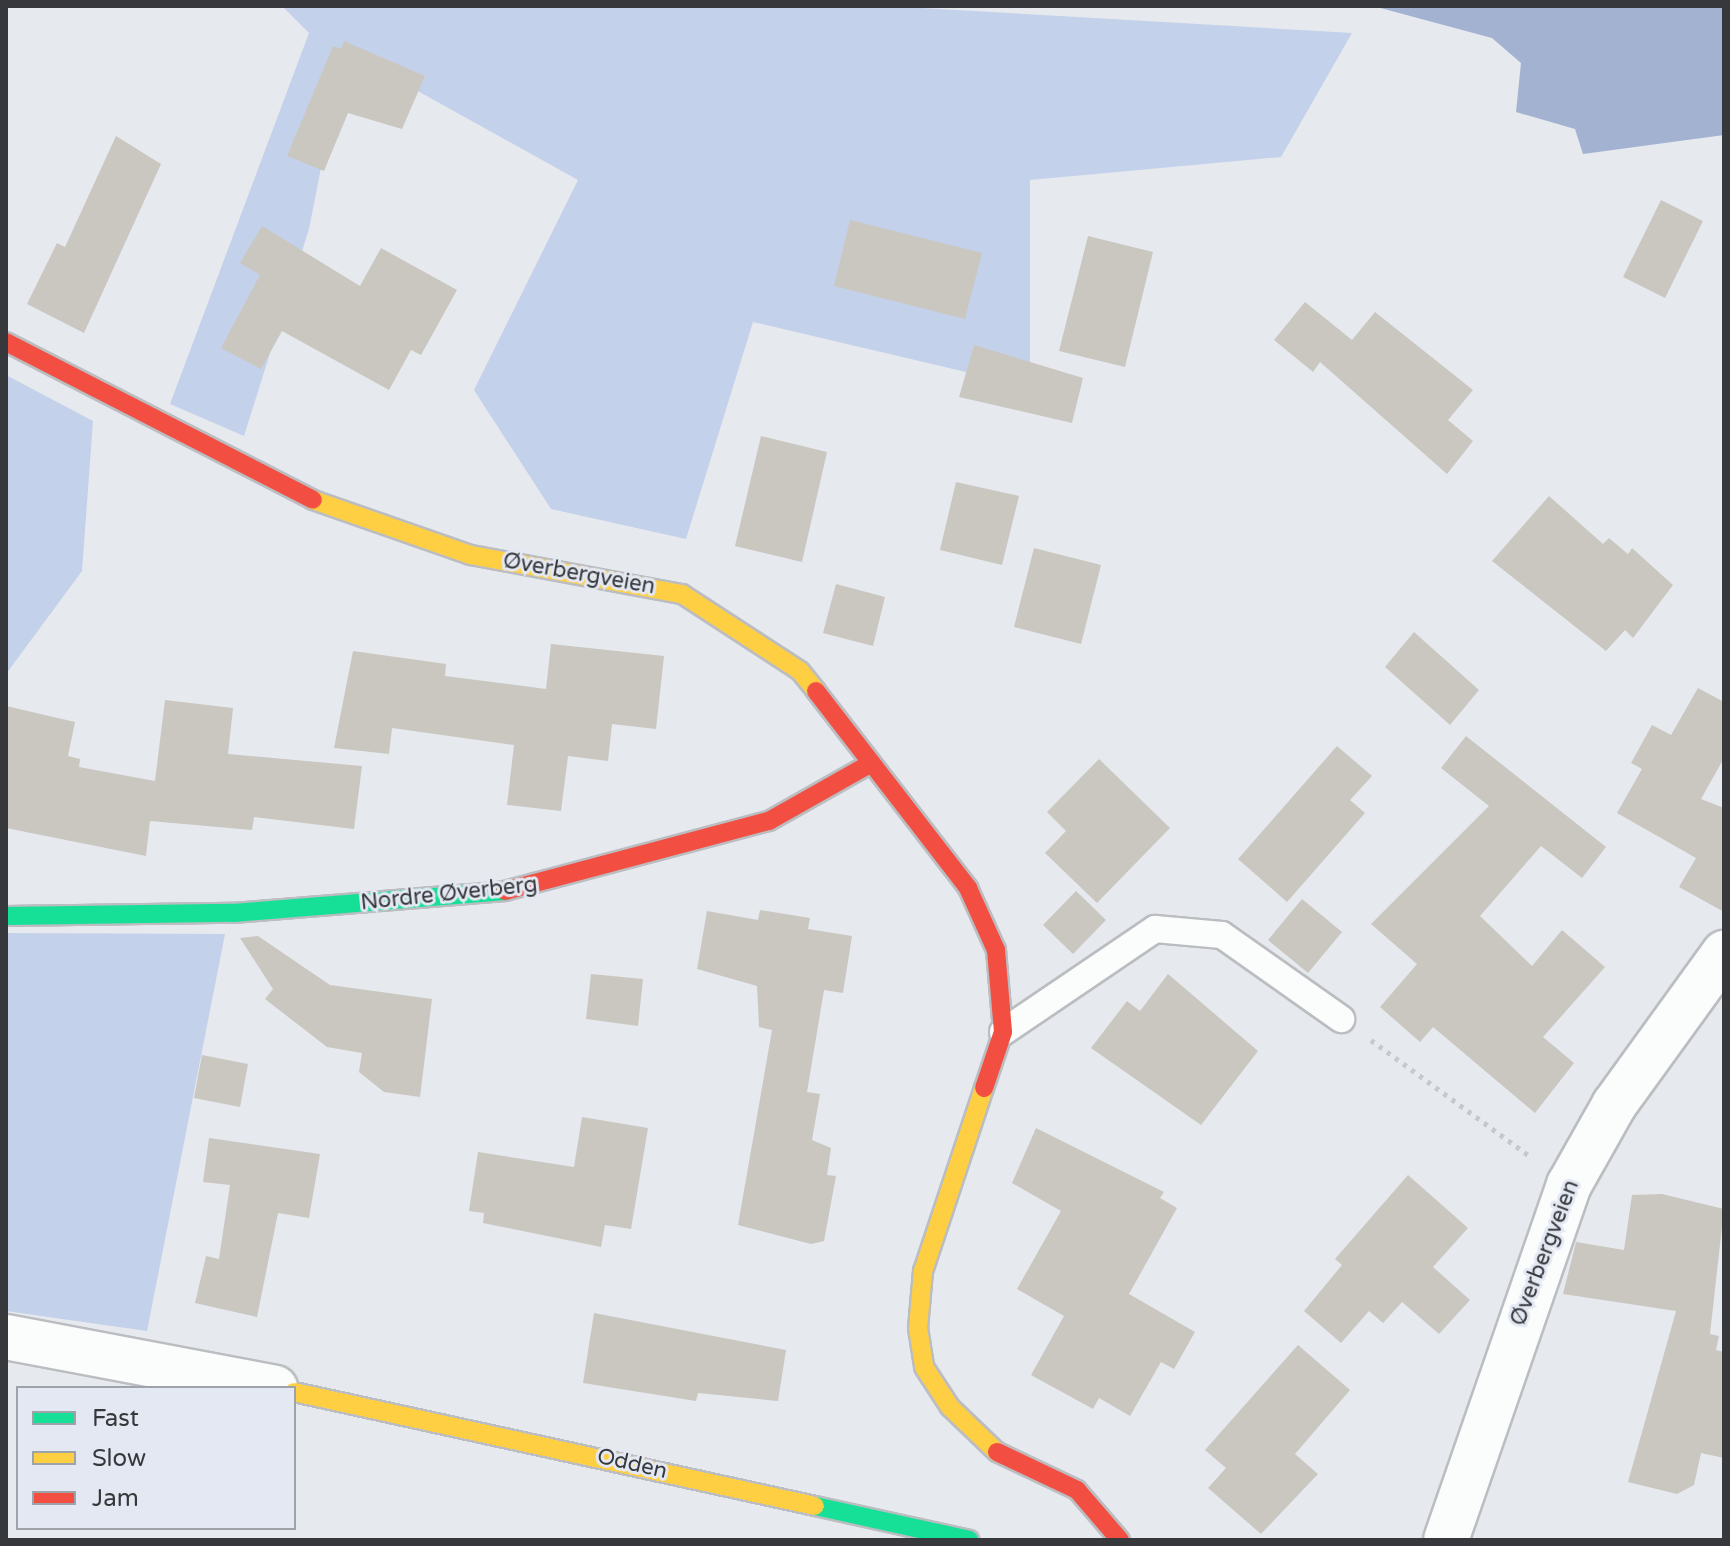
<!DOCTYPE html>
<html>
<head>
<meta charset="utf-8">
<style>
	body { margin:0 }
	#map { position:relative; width:1730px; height:1546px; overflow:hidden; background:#e6e9ee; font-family:"Varela Round",sans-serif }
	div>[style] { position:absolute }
	.green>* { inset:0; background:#c4d1ea }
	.water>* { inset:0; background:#a2b2d0 }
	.building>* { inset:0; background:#cac7c1 }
	.path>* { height:5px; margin-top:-2.5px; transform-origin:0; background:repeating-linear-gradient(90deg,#c6c8cb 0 4px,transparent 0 10px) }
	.roads { filter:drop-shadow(2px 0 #bbbdc1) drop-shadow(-2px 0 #bbbdc1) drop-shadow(0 2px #bbbdc1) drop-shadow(0 -2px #bbbdc1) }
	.lane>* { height:26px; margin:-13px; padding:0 13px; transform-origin:13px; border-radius:13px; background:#fbfcfc }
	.street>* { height:44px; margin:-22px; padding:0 22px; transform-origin:22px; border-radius:22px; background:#fbfcfc }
	.fast>* { height:18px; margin:-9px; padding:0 9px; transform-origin:9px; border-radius:9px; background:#16e098 }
	.slow>* { height:18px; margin:-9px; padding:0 9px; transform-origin:9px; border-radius:9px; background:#ffcf43 }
	.jam>* { height:18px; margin:-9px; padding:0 9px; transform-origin:9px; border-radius:9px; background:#f24e42 }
	span { translate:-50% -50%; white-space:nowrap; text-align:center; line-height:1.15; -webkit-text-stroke:6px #e3e8f2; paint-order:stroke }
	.street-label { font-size:22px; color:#36383b }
	.frame { position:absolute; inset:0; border:8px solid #36383b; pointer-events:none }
	.legend { position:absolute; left:16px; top:1386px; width:280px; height:144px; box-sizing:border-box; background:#e3e8f2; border:2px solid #9ea2a9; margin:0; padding:10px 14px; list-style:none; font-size:24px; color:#36383b }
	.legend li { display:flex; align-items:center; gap:16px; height:40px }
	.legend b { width:40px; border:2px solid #9ea2a9 }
</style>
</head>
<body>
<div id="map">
	<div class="green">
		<i style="clip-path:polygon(282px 6px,887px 6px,1352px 33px,1281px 157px,1030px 180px,1030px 387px,753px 322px,686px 539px,551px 509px,474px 390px,578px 180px,344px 50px,309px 229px,244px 436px,170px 404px,309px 33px)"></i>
		<i style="clip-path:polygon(6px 375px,93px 421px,82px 571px,6px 674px)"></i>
		<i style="clip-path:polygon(6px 933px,225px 934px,147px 1331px,6px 1311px)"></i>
	</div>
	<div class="water">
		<i style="clip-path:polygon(1373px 6px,1724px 6px,1724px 135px,1583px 154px,1575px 129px,1516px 112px,1521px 63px,1492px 38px)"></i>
	</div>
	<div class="building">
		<i style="clip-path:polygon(344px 41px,425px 76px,402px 129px,348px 113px,324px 171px,287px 156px,333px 46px,341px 49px)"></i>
		<i style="clip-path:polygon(116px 136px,161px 164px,84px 333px,27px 304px,57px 243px,65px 247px)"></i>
		<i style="clip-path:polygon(1661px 200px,1703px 221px,1665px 298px,1623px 277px)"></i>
		<i style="clip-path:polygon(850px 220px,982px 253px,965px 319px,834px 286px)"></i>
		<i style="clip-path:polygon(262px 226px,360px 286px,381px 248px,457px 290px,421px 355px,411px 350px,389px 390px,282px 331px,261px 369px,221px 348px,260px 275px,240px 263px)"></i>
		<i style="clip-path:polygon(1088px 236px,1153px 252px,1125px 367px,1059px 351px)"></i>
		<i style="clip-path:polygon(1305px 302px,1352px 340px,1375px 312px,1473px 390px,1448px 420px,1473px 441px,1447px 474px,1320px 362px,1313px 372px,1274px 340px)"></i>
		<i style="clip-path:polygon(974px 345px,1083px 378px,1072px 423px,959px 397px)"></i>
		<i style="clip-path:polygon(761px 436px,827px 452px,802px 562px,735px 546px)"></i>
		<i style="clip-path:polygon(956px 482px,1019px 496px,1002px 565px,940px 550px)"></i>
		<i style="clip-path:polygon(1549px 496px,1603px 544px,1609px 538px,1628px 554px,1632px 548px,1673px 585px,1633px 638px,1625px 630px,1606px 651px,1492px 561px)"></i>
		<i style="clip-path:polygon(1034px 548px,1101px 565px,1081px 644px,1014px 627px)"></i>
		<i style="clip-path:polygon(836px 584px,885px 597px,873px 646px,823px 633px)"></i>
		<i style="clip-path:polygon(1414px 632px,1479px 690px,1450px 725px,1385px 667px)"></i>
		<i style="clip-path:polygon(551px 644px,664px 656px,656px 729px,612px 724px,608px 761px,568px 756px,561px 811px,507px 805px,514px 745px,392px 728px,389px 754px,334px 748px,353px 651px,446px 664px,445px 676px,546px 689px)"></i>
		<i style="clip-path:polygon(1698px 688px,1724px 702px,1724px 758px,1701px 799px,1724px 808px,1724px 912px,1679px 887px,1696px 858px,1617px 813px,1642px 769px,1631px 763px,1652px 725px,1671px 735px)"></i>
		<i style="clip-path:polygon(165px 700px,233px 708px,228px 754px,362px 766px,354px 829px,254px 817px,252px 830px,150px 821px,146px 856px,6px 828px,6px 706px,75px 722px,68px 756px,80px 759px,79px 767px,155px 781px)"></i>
		<i style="clip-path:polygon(1466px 736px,1606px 847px,1582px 878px,1541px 846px,1480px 916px,1532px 966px,1562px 930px,1605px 967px,1543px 1037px,1574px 1063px,1535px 1113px,1433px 1027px,1420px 1042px,1380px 1007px,1417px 964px,1371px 924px,1489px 806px,1441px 768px)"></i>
		<i style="clip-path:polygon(1337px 746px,1372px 776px,1350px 800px,1365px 813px,1287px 902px,1238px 859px)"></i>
		<i style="clip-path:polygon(1099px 759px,1170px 828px,1097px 903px,1045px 853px,1066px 831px,1047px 812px)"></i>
		<i style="clip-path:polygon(1076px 891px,1106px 920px,1073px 954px,1043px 925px)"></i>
		<i style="clip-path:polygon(1302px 899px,1342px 932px,1308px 973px,1268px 940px)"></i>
		<i style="clip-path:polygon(760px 910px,810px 918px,808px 929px,852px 936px,843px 993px,824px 990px,807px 1092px,820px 1094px,812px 1140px,831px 1148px,827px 1175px,836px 1176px,824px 1241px,811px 1244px,738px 1225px,772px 1030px,759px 1027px,757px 986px,697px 969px,707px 911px,758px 920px)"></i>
		<i style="clip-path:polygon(258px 936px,330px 985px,432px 999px,420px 1097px,384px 1092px,359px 1072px,362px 1053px,327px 1047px,265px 999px,273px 989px,240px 938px)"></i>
		<i style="clip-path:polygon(591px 974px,643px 979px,638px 1026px,586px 1019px)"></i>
		<i style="clip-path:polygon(1168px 974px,1258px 1051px,1201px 1125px,1091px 1048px,1127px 1001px,1140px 1011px)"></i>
		<i style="clip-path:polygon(202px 1055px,248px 1064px,240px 1107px,194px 1098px)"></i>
		<i style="clip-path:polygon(582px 1117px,648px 1128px,631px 1229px,605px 1225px,601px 1247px,483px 1223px,484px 1213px,469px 1211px,478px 1152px,574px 1167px)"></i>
		<i style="clip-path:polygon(1036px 1128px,1164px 1192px,1160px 1198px,1177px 1208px,1129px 1294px,1195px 1332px,1174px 1369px,1161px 1362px,1130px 1416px,1099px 1398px,1093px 1409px,1031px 1375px,1064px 1316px,1017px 1289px,1061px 1211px,1012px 1183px)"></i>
		<i style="clip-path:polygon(209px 1138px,320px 1154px,309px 1218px,278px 1213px,257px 1317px,195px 1303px,206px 1256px,219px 1259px,230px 1185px,203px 1182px)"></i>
		<i style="clip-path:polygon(1408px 1175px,1468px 1228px,1433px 1267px,1470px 1300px,1439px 1334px,1402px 1302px,1383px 1323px,1369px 1311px,1341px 1343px,1304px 1311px,1342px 1265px,1335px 1259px)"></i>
		<i style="clip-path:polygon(1662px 1194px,1724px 1209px,1710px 1334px,1719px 1336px,1716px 1350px,1724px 1352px,1724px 1458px,1701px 1453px,1694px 1485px,1677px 1494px,1628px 1482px,1676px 1311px,1563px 1294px,1576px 1242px,1624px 1250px,1632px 1195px)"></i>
		<i style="clip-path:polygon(594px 1313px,786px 1350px,778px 1401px,698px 1393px,696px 1401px,583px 1383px)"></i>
		<i style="clip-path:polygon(1298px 1345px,1350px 1390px,1295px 1454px,1318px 1474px,1261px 1534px,1208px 1488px,1226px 1468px,1205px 1450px)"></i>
	</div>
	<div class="path">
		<i style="left:1371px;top:1040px;width:198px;rotate:36.2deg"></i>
	</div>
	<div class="roads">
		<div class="lane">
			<i style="left:1003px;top:1032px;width:184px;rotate:-34.1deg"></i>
			<i style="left:1155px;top:929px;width:67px;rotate:5.1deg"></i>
			<i style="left:1222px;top:935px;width:146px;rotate:35.2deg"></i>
		</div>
		<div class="street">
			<i style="left:6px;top:1337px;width:274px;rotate:10.7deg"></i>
			<i style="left:1446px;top:1540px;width:376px;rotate:-70.9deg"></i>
			<i style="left:1569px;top:1185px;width:92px;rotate:-60.6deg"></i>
			<i style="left:1614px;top:1105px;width:188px;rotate:-54.1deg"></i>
		</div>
		<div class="fast">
			<i style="left:6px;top:916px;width:227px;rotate:-0.8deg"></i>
			<i style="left:233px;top:913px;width:273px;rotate:-4.6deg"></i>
			<i style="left:815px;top:1506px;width:158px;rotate:12.4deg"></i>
		</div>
		<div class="slow">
			<i style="left:313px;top:500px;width:167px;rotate:19.2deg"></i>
			<i style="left:471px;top:555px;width:215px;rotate:10.5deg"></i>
			<i style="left:682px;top:594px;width:141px;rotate:33.1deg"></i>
			<i style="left:800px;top:671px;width:26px;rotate:51deg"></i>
			<i style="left:984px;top:1088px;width:193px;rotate:108.4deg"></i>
			<i style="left:923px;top:1271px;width:57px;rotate:95deg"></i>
			<i style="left:918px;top:1328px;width:39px;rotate:81deg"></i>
			<i style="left:924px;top:1367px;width:48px;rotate:57deg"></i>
			<i style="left:950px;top:1407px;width:65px;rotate:43.8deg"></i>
			<i style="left:294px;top:1392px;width:533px;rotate:12.34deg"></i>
		</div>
		<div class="jam">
			<i style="left:6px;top:342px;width:345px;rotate:27.2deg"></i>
			<i style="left:816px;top:691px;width:249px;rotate:52.3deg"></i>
			<i style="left:968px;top:888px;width:68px;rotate:65.7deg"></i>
			<i style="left:996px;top:950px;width:82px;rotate:85.1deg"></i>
			<i style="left:1003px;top:1032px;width:59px;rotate:108.7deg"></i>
			<i style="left:505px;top:891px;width:273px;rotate:-14.9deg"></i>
			<i style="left:769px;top:821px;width:114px;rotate:-29.5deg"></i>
			<i style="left:997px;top:1452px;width:89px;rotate:25.4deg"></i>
			<i style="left:1077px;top:1490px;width:66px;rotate:49.3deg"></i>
		</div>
	</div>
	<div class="street-label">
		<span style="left:579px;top:574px;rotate:10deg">Øverbergveien</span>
		<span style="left:449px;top:894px;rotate:-6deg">Nordre Øverberg</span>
		<span style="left:1545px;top:1253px;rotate:-69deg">Øverbergveien</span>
		<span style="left:632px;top:1464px;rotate:13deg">Odden</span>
	</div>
	<div class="frame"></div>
	<ul class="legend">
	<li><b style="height:10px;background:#16e098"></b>Fast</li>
	<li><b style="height:10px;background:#ffcf43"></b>Slow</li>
	<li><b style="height:10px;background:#f24e42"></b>Jam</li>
	</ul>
</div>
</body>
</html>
